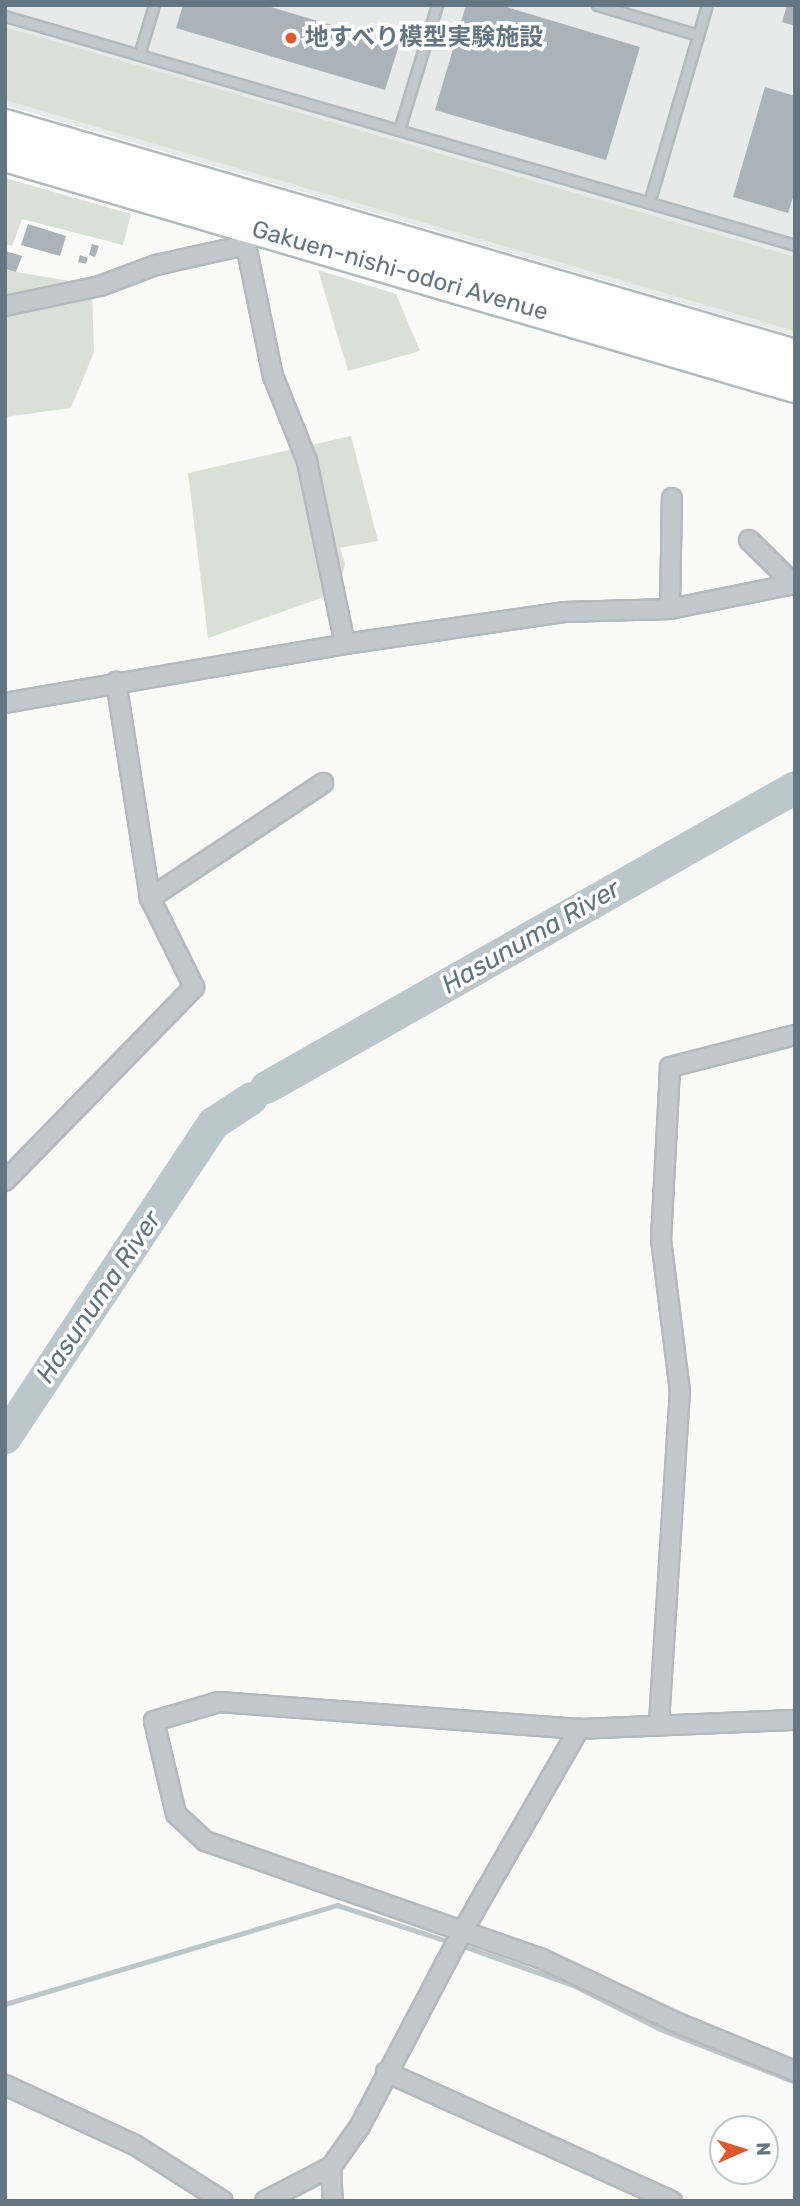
<!DOCTYPE html>
<html>
<head>
<meta charset="utf-8">
<style>
	body { margin:0 }
	#map { position:relative; width:800px; height:2206px; overflow:hidden; background:#fafaf8; font-family:Rubik,"Noto Sans JP",sans-serif }
	div>[style] { position:absolute }
	.built>* { inset:0; background:#e8e9e9 }
	.green>* { inset:0; background:#dadfd7 }
	.stream>* { height:5px; margin:-2.5px; padding:0 2.5px; transform-origin:2.5px; border-radius:2.5px; background:#bbc7cb }
	.river>* { height:33px; margin:-16.5px; padding:0 16.5px; transform-origin:16.5px; border-radius:16.5px; background:#bbc7cb }
	.building>* { inset:0; background:#aab3b9 }
	.roads { filter:drop-shadow(2px 0 #b4b9bd) drop-shadow(-2px 0 #b4b9bd) drop-shadow(0 2px #b4b9bd) drop-shadow(0 -2px #b4b9bd) }
	.lane>* { height:9px; margin:-4.5px; padding:0 4.5px; transform-origin:4.5px; border-radius:4.5px; background:#c3c8cc }
	.street>* { height:18px; margin:-9px; padding:0 9px; transform-origin:9px; border-radius:9px; background:#c3c8cc }
	.highway>* { height:32px; margin:-16px; padding:0 16px; transform-origin:16px; border-radius:16px; background:#fff }
	.dots>* { width:19px; height:19px; translate:-50% -50%; box-sizing:border-box; border:4px solid #fff; border-radius:50% }
	span { translate:-50% -50%; white-space:nowrap; text-align:center; line-height:1.15; -webkit-text-stroke:7px #fff; paint-order:stroke }
	.poi-label { font-size:24px; color:#657683; font-weight:700 }
	.left { translate:0 -50%; text-align:left }
	.street-label { font-size:24px; color:#657683 }
	.water-label { font-size:26px; color:#60757c; font-style:italic }
	.frame { position:absolute; inset:0; border:7px solid #657683; pointer-events:none }
	.north { position:absolute; left:709px; top:2115px; width:70px; height:70px; box-sizing:border-box; background:#fff; border:2px solid #c1c8cd; border-radius:50%; rotate:87deg; font-size:19px; font-weight:700; line-height:28px; text-align:center; color:#657683 }
	.north::after { content:''; display:block; margin:auto; width:24px; height:32px; background:#e4572e; clip-path:polygon(50% 0,100% 100%,50% 72%,0 100%) }
</style>
</head>
<body>
<div id="map">
	<div class="built">
		<i style="clip-path:polygon(5px 5px,795px 5px,795px 336px,5px 105px)"></i>
	</div>
	<div class="green">
		<i style="clip-path:polygon(5px 27px,795px 257px,795px 331px,5px 100px)"></i>
		<i style="clip-path:polygon(5px 178px,131px 214px,123px 245px,22px 219px,12px 246px,5px 244px)"></i>
		<i style="clip-path:polygon(5px 270px,87px 284px,92px 290px,94px 352px,71px 408px,5px 417px)"></i>
		<i style="clip-path:polygon(318px 270px,396px 294px,420px 351px,348px 371px)"></i>
		<i style="clip-path:polygon(351px 436px,378px 541px,340px 548px,345px 564px,338px 592px,208px 638px,188px 473px)"></i>
	</div>
	<div class="stream">
		<i style="left:466px;top:1947px;width:114px;rotate:19.6deg"></i>
		<i style="left:573px;top:1985px;width:97px;rotate:26.8deg"></i>
		<i style="left:660px;top:2029px;width:145px;rotate:21.4deg"></i>
		<i style="left:5px;top:2004px;width:346px;rotate:-16.6deg"></i>
		<i style="left:337px;top:1905px;width:113px;rotate:18.1deg"></i>
	</div>
	<div class="river">
		<i style="left:266px;top:1087px;width:608px;rotate:-29.56deg"></i>
		<i style="left:5px;top:1437px;width:377px;rotate:-56.5deg"></i>
		<i style="left:213px;top:1123px;width:45px;rotate:-33.3deg"></i>
	</div>
	<div class="building">
		<i style="clip-path:polygon(183px 5px,264px 5px,399px 45px,385px 90px,176px 28px)"></i>
		<i style="clip-path:polygon(466px 5px,500px 5px,640px 47px,606px 160px,435px 110px)"></i>
		<i style="clip-path:polygon(787px 5px,795px 5px,795px 26px,782px 22px)"></i>
		<i style="clip-path:polygon(765px 87px,795px 96px,795px 191px,788px 213px,733px 197px)"></i>
		<i style="clip-path:polygon(28px 224px,66px 236px,60px 256px,21px 245px)"></i>
		<i style="clip-path:polygon(92px 244px,99px 246px,95px 257px,89px 255px)"></i>
		<i style="clip-path:polygon(5px 251px,22px 256px,16px 272px,5px 269px)"></i>
		<i style="clip-path:polygon(80px 255px,88px 258px,86px 264px,78px 262px)"></i>
	</div>
	<div class="roads">
		<div class="lane">
			<i style="left:597px;top:5px;width:105px;rotate:16.5deg"></i>
			<i style="left:5px;top:16px;width:823px;rotate:16.17deg"></i>
			<i style="left:139px;top:55px;width:52px;rotate:-73.3deg"></i>
			<i style="left:399px;top:130px;width:131px;rotate:-73.1deg"></i>
			<i style="left:649px;top:203px;width:206px;rotate:-73.7deg"></i>
		</div>
		<div class="street">
			<i style="left:246px;top:245px;width:134px;rotate:78.4deg"></i>
			<i style="left:273px;top:376px;width:92px;rotate:68.2deg"></i>
			<i style="left:307px;top:461px;width:187px;rotate:78.3deg"></i>
			<i style="left:5px;top:306px;width:97px;rotate:-11.9deg"></i>
			<i style="left:100px;top:286px;width:60px;rotate:-20.6deg"></i>
			<i style="left:156px;top:265px;width:92px;rotate:-12.5deg"></i>
			<i style="left:246px;top:245px;width:10px;rotate:-66deg"></i>
			<i style="left:749px;top:540px;width:64px;rotate:44.4deg"></i>
			<i style="left:670px;top:609px;width:111px;rotate:-89deg"></i>
			<i style="left:5px;top:703px;width:345px;rotate:-9.8deg"></i>
			<i style="left:345px;top:644px;width:221px;rotate:-8.3deg"></i>
			<i style="left:564px;top:612px;width:106px;rotate:-1.6deg"></i>
			<i style="left:670px;top:609px;width:126px;rotate:-11.4deg"></i>
			<i style="left:150px;top:898px;width:208px;rotate:-33.6deg"></i>
			<i style="left:5px;top:1181px;width:271px;rotate:-45.7deg"></i>
			<i style="left:194px;top:987px;width:99px;rotate:-116.3deg"></i>
			<i style="left:150px;top:898px;width:219px;rotate:-98.9deg"></i>
			<i style="left:659px;top:1723px;width:332px;rotate:-86.4deg"></i>
			<i style="left:680px;top:1392px;width:153px;rotate:-97.1deg"></i>
			<i style="left:661px;top:1240px;width:173px;rotate:-87deg"></i>
			<i style="left:670px;top:1067px;width:129px;rotate:-14.4deg"></i>
			<i style="left:579px;top:1729px;width:361px;rotate:-175.7deg"></i>
			<i style="left:219px;top:1702px;width:68px;rotate:163.7deg"></i>
			<i style="left:154px;top:1721px;width:96px;rotate:76.7deg"></i>
			<i style="left:176px;top:1814px;width:40px;rotate:43deg"></i>
			<i style="left:205px;top:1841px;width:355px;rotate:19.3deg"></i>
			<i style="left:540px;top:1958px;width:147px;rotate:25.3deg"></i>
			<i style="left:673px;top:2021px;width:132px;rotate:22.3deg"></i>
			<i style="left:386px;top:2072px;width:314px;rotate:24.3deg"></i>
			<i style="left:5px;top:2085px;width:143px;rotate:24.8deg"></i>
			<i style="left:135px;top:2145px;width:104px;rotate:32.5deg"></i>
			<i style="left:331px;top:2167px;width:34px;rotate:87deg"></i>
			<i style="left:265px;top:2201px;width:74px;rotate:-27.3deg"></i>
			<i style="left:331px;top:2167px;width:50px;rotate:-54.7deg"></i>
			<i style="left:360px;top:2126px;width:217px;rotate:-62.3deg"></i>
			<i style="left:461px;top:1934px;width:237px;rotate:-60.1deg"></i>
			<i style="left:579px;top:1729px;width:216px;rotate:-2.4deg"></i>
		</div>
		<div class="highway">
			<i style="left:5px;top:126px;width:823px;rotate:16.23deg"></i>
			<i style="left:5px;top:155px;width:823px;rotate:16.3deg"></i>
		</div>
	</div>
	<div class="dots">
		<i style="left:291px;top:38px;background:#e4572e"></i>
	</div>
	<div class="poi-label">
		<span class="left" style="left:305px;top:38px">地すべり模型実験施設</span>
	</div>
	<div class="street-label">
		<span style="left:400px;top:271px;rotate:16deg">Gakuen-nishi-odori Avenue</span>
	</div>
	<div class="water-label">
		<span style="left:531px;top:937px;rotate:-30deg">Hasunuma River</span>
		<span style="left:99px;top:1297px;rotate:-56deg">Hasunuma River</span>
	</div>
	<div class="frame"></div>
	<div class="north">N</div>
</div>
</body>
</html>
